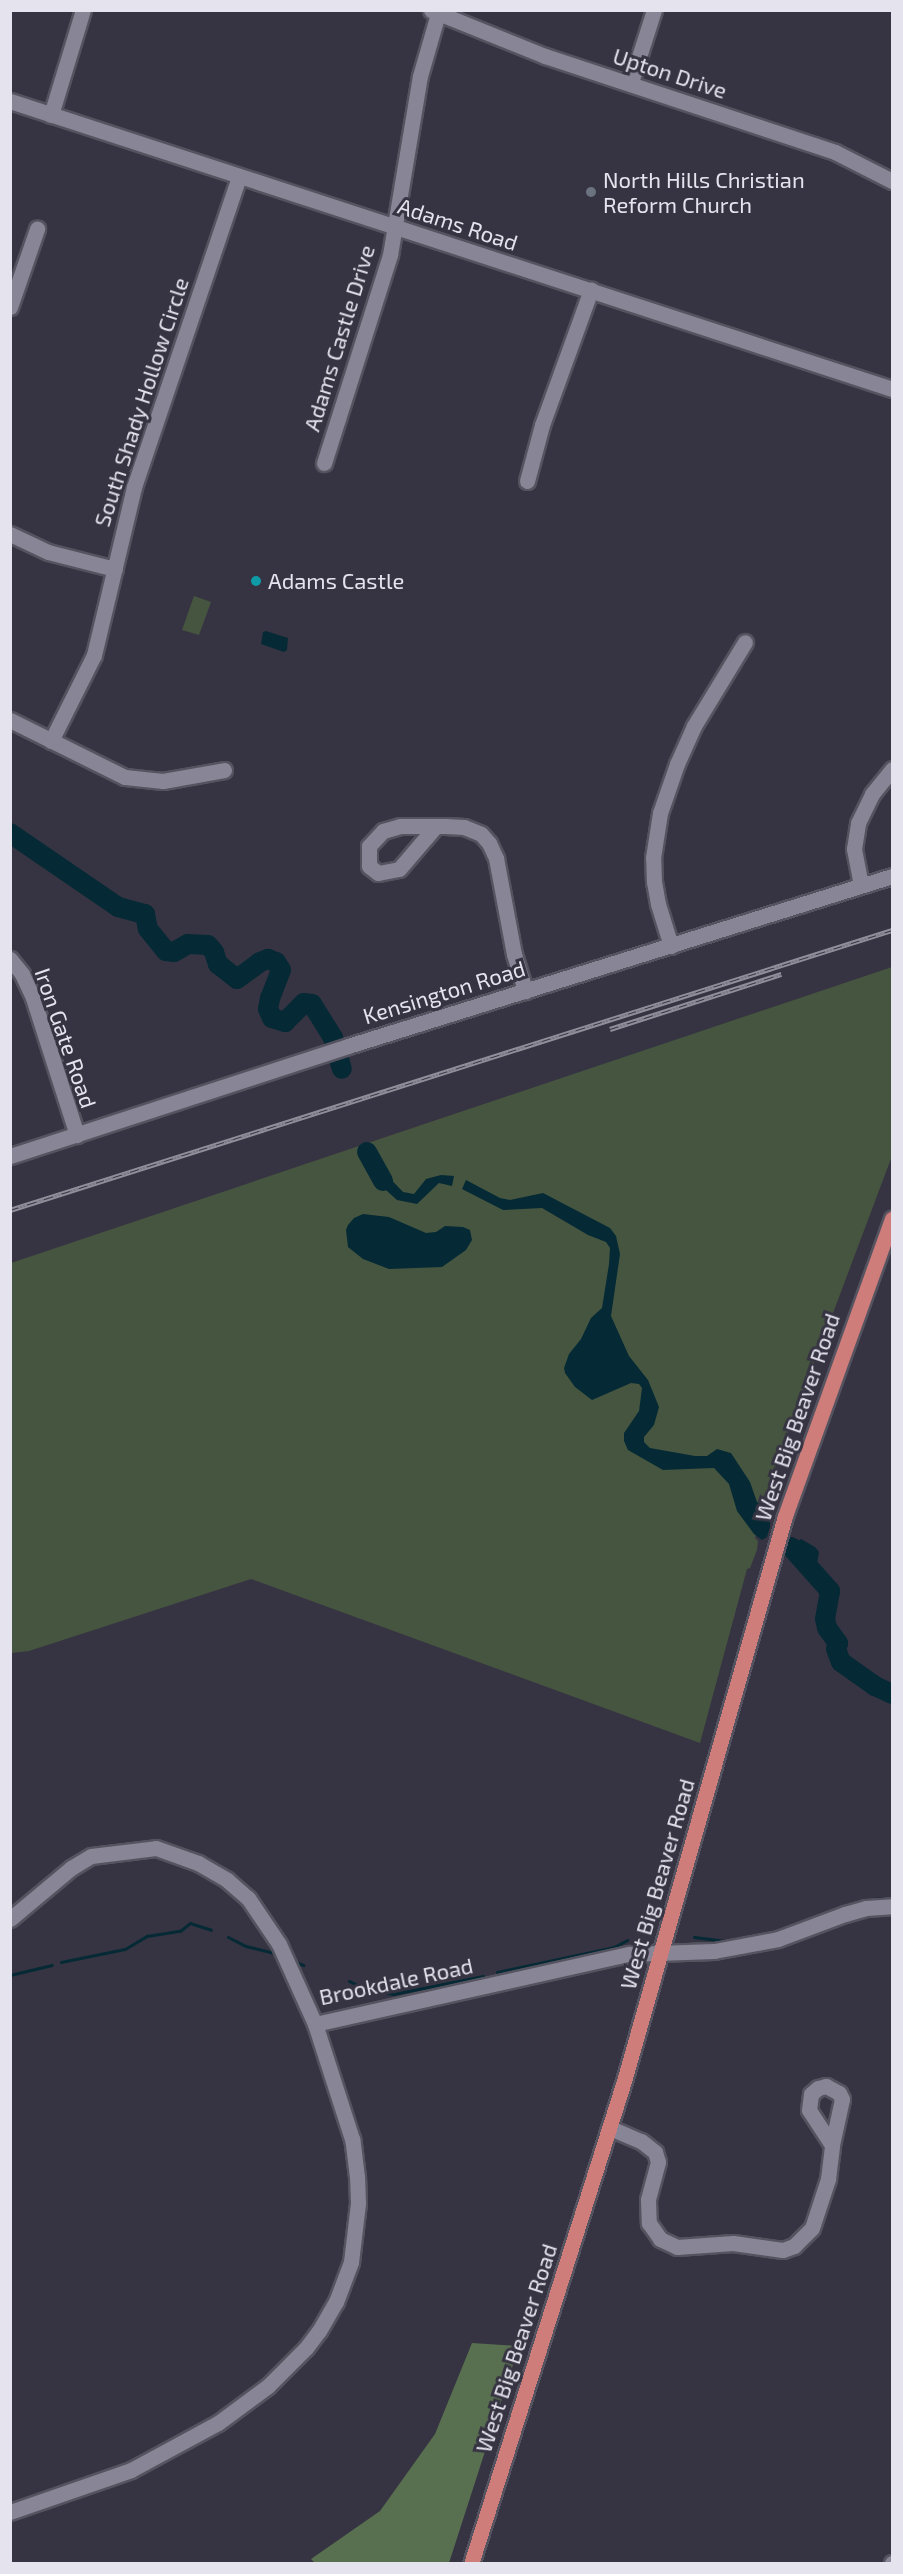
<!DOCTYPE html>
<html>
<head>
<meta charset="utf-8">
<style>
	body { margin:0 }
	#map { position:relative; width:903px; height:2574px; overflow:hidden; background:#363442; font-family:"Exo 2",sans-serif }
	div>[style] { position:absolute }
	.green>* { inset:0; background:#46553f }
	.forest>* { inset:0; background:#597050 }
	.water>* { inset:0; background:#052a35 }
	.stream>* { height:3px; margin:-1.5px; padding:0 1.5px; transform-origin:1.5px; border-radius:1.5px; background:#052a35 }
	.river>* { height:20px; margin:-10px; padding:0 10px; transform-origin:10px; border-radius:10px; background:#052a35 }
	.roads { filter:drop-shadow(2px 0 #55535f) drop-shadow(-2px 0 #55535f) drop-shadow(0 2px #55535f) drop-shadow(0 -2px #55535f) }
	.minor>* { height:15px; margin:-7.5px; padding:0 7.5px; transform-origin:7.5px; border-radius:7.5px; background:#888596 }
	.major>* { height:15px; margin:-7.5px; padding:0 7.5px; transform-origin:7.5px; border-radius:7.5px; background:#cf7d7b }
	.rail>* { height:5px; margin-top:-2.5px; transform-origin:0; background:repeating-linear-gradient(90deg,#363442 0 9px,#908e9a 0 18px); box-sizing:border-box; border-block:2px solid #908e9a }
	.dots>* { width:16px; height:16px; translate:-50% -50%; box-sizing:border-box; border:3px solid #363442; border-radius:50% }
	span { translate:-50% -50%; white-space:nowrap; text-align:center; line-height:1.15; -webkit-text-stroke:6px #363442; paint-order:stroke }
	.street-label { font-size:22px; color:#e5e3ed }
	.poi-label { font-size:22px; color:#e5e3ed }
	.left { translate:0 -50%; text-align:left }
	.frame { position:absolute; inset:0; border:12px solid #e5e3ed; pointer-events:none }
</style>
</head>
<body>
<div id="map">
	<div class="green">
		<i style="clip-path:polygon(194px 596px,211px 602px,199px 635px,182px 630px)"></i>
		<i style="clip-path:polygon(892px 967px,892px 1156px,777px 1462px,755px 1538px,758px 1541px,757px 1550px,750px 1568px,747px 1569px,700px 1743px,251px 1579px,29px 1651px,11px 1653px,11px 1263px)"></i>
	</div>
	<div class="forest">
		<i style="clip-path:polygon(472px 2343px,519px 2346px,449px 2563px,315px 2563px,311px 2559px,380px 2511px,435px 2434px)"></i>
	</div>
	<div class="water">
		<i style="clip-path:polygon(266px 631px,288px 638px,287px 650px,284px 652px,261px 644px,263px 632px)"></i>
		<i style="clip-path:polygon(377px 1156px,382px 1170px,403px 1192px,414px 1194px,426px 1179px,441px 1175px,454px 1176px,452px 1186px,439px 1183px,417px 1204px,397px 1200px,377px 1182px,370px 1170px,367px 1159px)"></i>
		<i style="clip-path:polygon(466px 1180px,500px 1198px,510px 1200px,543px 1193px,610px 1228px,616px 1236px,620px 1254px,611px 1316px,629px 1356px,648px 1380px,659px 1407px,654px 1425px,644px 1437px,644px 1442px,650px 1448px,695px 1456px,707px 1456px,717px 1449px,731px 1453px,750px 1482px,757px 1502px,761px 1504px,772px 1496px,770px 1527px,767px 1537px,762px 1540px,754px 1534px,737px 1511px,729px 1484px,714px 1468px,663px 1470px,628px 1450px,624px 1441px,624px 1433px,639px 1411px,642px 1388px,639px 1384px,631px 1383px,592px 1400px,575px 1387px,565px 1373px,564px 1368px,569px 1354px,581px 1339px,591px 1318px,602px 1308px,609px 1264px,610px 1248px,606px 1242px,588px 1235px,542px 1208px,503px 1210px,462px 1189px)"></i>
		<i style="clip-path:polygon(363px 1214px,389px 1217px,426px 1233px,436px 1232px,445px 1226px,463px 1227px,470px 1230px,472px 1240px,466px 1250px,442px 1267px,389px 1269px,363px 1259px,348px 1247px,346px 1230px,348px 1225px,354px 1218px)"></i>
		<i style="clip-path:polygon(801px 1539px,815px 1547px,819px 1552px,815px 1576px,797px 1566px,791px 1558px,792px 1545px)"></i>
	</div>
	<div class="stream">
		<i style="left:837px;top:1909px;width:35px;rotate:-16deg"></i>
		<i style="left:871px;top:1899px;width:21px;rotate:-3deg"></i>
		<i style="left:228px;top:1937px;width:20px;rotate:27deg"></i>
		<i style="left:246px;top:1946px;width:29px;rotate:14deg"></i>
		<i style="left:694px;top:1937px;width:34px;rotate:7deg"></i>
		<i style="left:61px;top:1962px;width:65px;rotate:-11.5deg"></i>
		<i style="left:125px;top:1949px;width:26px;rotate:-31deg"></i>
		<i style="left:147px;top:1936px;width:33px;rotate:-9deg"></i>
		<i style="left:180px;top:1931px;width:13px;rotate:-39deg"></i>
		<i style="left:190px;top:1923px;width:22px;rotate:18deg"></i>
		<i style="left:296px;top:1962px;width:8px;rotate:23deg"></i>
		<i style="left:497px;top:1972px;width:120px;rotate:-12.1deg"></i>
		<i style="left:614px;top:1947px;width:15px;rotate:-28deg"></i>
		<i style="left:10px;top:1975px;width:43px;rotate:-13.4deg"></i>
		<i style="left:349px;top:1981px;width:23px;rotate:25deg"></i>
		<i style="left:370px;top:1991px;width:23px;rotate:7deg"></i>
		<i style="left:393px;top:1994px;width:92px;rotate:-11.3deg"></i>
	</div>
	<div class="river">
		<i style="left:10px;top:833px;width:131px;rotate:34.4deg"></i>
		<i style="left:118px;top:907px;width:28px;rotate:15deg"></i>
		<i style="left:145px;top:914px;width:15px;rotate:79deg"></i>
		<i style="left:148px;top:929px;width:28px;rotate:51deg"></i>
		<i style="left:166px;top:951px;width:8px;rotate:7deg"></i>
		<i style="left:174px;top:952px;width:16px;rotate:-30deg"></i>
		<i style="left:188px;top:944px;width:20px;rotate:3deg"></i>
		<i style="left:208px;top:945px;width:9px;rotate:49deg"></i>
		<i style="left:214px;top:952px;width:13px;rotate:72deg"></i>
		<i style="left:218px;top:964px;width:24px;rotate:38deg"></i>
		<i style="left:237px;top:979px;width:29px;rotate:-36deg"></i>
		<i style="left:260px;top:962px;width:9px;rotate:-21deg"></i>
		<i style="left:268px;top:959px;width:9px;rotate:21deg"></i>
		<i style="left:276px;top:962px;width:9px;rotate:58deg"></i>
		<i style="left:281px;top:970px;width:30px;rotate:111deg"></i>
		<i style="left:270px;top:998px;width:11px;rotate:100deg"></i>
		<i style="left:268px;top:1009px;width:10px;rotate:66deg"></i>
		<i style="left:272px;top:1018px;width:14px;rotate:17deg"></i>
		<i style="left:285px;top:1022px;width:27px;rotate:-45deg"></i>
		<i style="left:304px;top:1003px;width:8px;rotate:7deg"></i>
		<i style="left:312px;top:1004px;width:40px;rotate:58deg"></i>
		<i style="left:333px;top:1038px;width:32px;rotate:74deg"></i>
		<i style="left:367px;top:1152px;width:33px;rotate:61deg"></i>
		<i style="left:791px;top:1547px;width:59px;rotate:48.4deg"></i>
		<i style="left:830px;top:1591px;width:28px;rotate:100deg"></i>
		<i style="left:825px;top:1619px;width:9px;rotate:77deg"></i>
		<i style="left:827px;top:1628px;width:19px;rotate:54deg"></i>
		<i style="left:838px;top:1643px;width:6px;rotate:108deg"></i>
		<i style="left:836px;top:1649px;width:14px;rotate:69deg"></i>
		<i style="left:841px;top:1662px;width:42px;rotate:35.2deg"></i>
		<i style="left:875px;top:1686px;width:19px;rotate:25deg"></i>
	</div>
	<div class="roads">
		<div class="minor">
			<i style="left:431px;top:10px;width:123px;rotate:22deg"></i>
			<i style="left:545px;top:56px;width:305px;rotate:18.3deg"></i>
			<i style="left:835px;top:152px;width:64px;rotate:27deg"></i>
			<i style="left:631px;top:82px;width:76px;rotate:-72.3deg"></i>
			<i style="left:10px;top:101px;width:928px;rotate:18.08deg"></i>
			<i style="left:51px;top:115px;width:110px;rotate:-73.1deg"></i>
			<i style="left:10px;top:307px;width:83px;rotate:-70.9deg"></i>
			<i style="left:324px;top:463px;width:218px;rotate:-72.4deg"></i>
			<i style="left:390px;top:255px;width:181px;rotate:-80.5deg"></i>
			<i style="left:420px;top:76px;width:69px;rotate:-73.9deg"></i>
			<i style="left:527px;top:481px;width:58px;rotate:-75deg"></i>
			<i style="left:542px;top:425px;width:144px;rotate:-70.1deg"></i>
			<i style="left:10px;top:534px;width:42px;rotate:25.3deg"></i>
			<i style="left:48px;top:552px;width:69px;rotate:14.2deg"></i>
			<i style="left:10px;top:720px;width:128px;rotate:26.4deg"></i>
			<i style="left:125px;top:777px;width:38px;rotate:6deg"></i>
			<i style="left:163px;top:781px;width:62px;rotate:-10.2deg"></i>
			<i style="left:51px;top:741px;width:96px;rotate:-63.4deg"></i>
			<i style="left:94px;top:655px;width:173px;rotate:-76.6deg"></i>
			<i style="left:134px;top:487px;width:328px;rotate:-71.3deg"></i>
			<i style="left:435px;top:827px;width:55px;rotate:130.6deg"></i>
			<i style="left:399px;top:869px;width:21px;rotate:169deg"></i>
			<i style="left:378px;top:873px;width:11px;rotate:-142deg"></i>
			<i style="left:369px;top:866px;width:20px;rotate:-90deg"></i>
			<i style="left:369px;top:846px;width:21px;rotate:-47deg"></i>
			<i style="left:383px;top:831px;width:18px;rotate:-16deg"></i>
			<i style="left:400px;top:826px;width:45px"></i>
			<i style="left:445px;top:826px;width:19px;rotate:3deg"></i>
			<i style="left:464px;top:827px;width:18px;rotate:22deg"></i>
			<i style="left:481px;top:834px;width:12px;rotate:48deg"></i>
			<i style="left:489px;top:843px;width:17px;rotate:65deg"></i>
			<i style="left:496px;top:858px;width:98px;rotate:79.4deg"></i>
			<i style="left:514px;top:954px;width:39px;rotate:73deg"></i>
			<i style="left:861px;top:885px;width:37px;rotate:-101deg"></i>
			<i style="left:854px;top:849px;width:26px;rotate:-81deg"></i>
			<i style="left:858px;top:823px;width:32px;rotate:-64deg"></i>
			<i style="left:872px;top:794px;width:32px;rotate:-51deg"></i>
			<i style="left:671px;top:946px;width:44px;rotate:-107.2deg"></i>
			<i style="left:658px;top:904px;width:22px;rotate:-100deg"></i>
			<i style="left:654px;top:882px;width:24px;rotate:-92deg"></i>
			<i style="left:653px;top:858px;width:46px;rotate:-81.2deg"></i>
			<i style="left:660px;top:813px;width:52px;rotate:-70.9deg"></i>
			<i style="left:677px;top:764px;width:42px;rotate:-65.9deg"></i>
			<i style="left:694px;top:726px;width:98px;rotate:-58.7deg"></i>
			<i style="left:10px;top:959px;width:19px;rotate:51deg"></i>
			<i style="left:22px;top:974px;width:26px;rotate:65deg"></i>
			<i style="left:33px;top:998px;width:144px;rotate:72.2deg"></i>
			<i style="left:10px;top:1156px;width:355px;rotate:-18deg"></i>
			<i style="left:348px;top:1046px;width:570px;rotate:-17.35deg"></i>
			<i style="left:10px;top:1919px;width:80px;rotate:-39.9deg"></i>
			<i style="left:71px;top:1868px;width:23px;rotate:-31deg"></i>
			<i style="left:91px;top:1856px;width:65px;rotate:-7deg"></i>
			<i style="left:156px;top:1848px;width:45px;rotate:19.7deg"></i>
			<i style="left:198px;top:1863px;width:34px;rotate:30deg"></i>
			<i style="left:227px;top:1880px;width:28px;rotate:41deg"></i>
			<i style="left:248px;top:1898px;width:55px;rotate:56deg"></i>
			<i style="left:279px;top:1944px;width:88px;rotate:65.8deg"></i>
			<i style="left:315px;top:2024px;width:322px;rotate:-12.6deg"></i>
			<i style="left:629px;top:1954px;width:85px;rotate:-2deg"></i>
			<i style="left:714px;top:1951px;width:65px;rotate:-10.6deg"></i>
			<i style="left:778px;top:1939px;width:72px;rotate:-20.5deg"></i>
			<i style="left:845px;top:1914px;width:22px;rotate:-16deg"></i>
			<i style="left:866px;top:1908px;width:26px;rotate:-4deg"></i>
			<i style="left:610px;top:2128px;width:34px;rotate:23deg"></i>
			<i style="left:641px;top:2141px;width:18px;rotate:38deg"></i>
			<i style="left:655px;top:2152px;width:10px;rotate:73deg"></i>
			<i style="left:658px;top:2162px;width:39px;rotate:105deg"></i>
			<i style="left:648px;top:2200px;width:23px;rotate:88deg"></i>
			<i style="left:649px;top:2223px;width:19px;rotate:55deg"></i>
			<i style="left:660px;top:2239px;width:19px;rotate:25deg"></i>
			<i style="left:677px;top:2247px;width:56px;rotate:-4.1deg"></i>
			<i style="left:733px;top:2243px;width:50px;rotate:8deg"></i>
			<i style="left:783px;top:2250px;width:12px;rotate:-20deg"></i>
			<i style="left:794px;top:2246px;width:25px;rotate:-45deg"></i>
			<i style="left:812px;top:2228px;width:52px;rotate:-71.9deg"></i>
			<i style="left:828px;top:2179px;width:34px;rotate:-83deg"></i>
			<i style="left:832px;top:2145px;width:47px;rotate:-77.7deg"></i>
			<i style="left:842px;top:2099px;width:7px;rotate:-117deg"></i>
			<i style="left:839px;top:2093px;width:15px;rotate:-152deg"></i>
			<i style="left:826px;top:2086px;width:8px;rotate:166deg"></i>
			<i style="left:818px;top:2088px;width:9px;rotate:139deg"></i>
			<i style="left:811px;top:2094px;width:16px;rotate:97deg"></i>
			<i style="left:809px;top:2110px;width:42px;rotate:56.7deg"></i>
			<i style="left:10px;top:2512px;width:128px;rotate:-19.1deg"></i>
			<i style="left:131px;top:2470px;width:99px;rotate:-28.4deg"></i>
			<i style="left:218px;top:2423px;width:62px;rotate:-36.5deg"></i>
			<i style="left:268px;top:2386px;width:54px;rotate:-45deg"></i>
			<i style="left:306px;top:2348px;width:21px;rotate:-53deg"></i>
			<i style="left:319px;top:2331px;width:34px;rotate:-60deg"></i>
			<i style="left:336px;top:2302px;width:43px;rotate:-69.4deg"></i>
			<i style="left:351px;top:2262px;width:59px;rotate:-83.2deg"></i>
			<i style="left:358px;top:2203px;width:26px;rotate:-92deg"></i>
			<i style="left:357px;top:2177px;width:38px;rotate:-97deg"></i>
			<i style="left:352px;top:2139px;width:121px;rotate:-107.8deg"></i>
			<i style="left:892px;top:2564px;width:1px;rotate:-90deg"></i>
		</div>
		<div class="major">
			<i style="left:471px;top:2564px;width:507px;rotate:-72.42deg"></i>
			<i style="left:624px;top:2081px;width:587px;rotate:-74.09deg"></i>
			<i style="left:785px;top:1516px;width:316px;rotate:-70.2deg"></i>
		</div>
	</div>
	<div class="rail">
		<i style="left:610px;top:1029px;width:180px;rotate:-17.8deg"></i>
		<i style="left:10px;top:1210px;width:925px;rotate:-17.61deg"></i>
	</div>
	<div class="dots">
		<i style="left:591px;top:192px;background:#6b7280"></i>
		<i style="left:256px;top:581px;background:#0f9aa8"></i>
	</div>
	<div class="street-label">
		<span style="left:670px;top:73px;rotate:18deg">Upton Drive</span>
		<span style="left:458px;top:224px;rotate:18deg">Adams Road</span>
		<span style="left:339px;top:338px;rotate:-73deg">Adams Castle Drive</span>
		<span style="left:141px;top:402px;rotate:-72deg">South Shady Hollow Circle</span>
		<span style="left:444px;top:992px;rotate:-17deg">Kensington Road</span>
		<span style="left:66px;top:1038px;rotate:71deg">Iron Gate Road</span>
		<span style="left:797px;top:1417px;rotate:-71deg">West Big Beaver Road</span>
		<span style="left:657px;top:1884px;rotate:-74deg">West Big Beaver Road</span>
		<span style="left:396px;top:1981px;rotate:-12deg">Brookdale Road</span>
		<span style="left:516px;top:2348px;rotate:-72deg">West Big Beaver Road</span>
	</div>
	<div class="poi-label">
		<span class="left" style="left:603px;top:192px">North Hills Christian<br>Reform Church</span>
		<span class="left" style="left:268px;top:581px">Adams Castle</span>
	</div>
	<div class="frame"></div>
</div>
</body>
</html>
